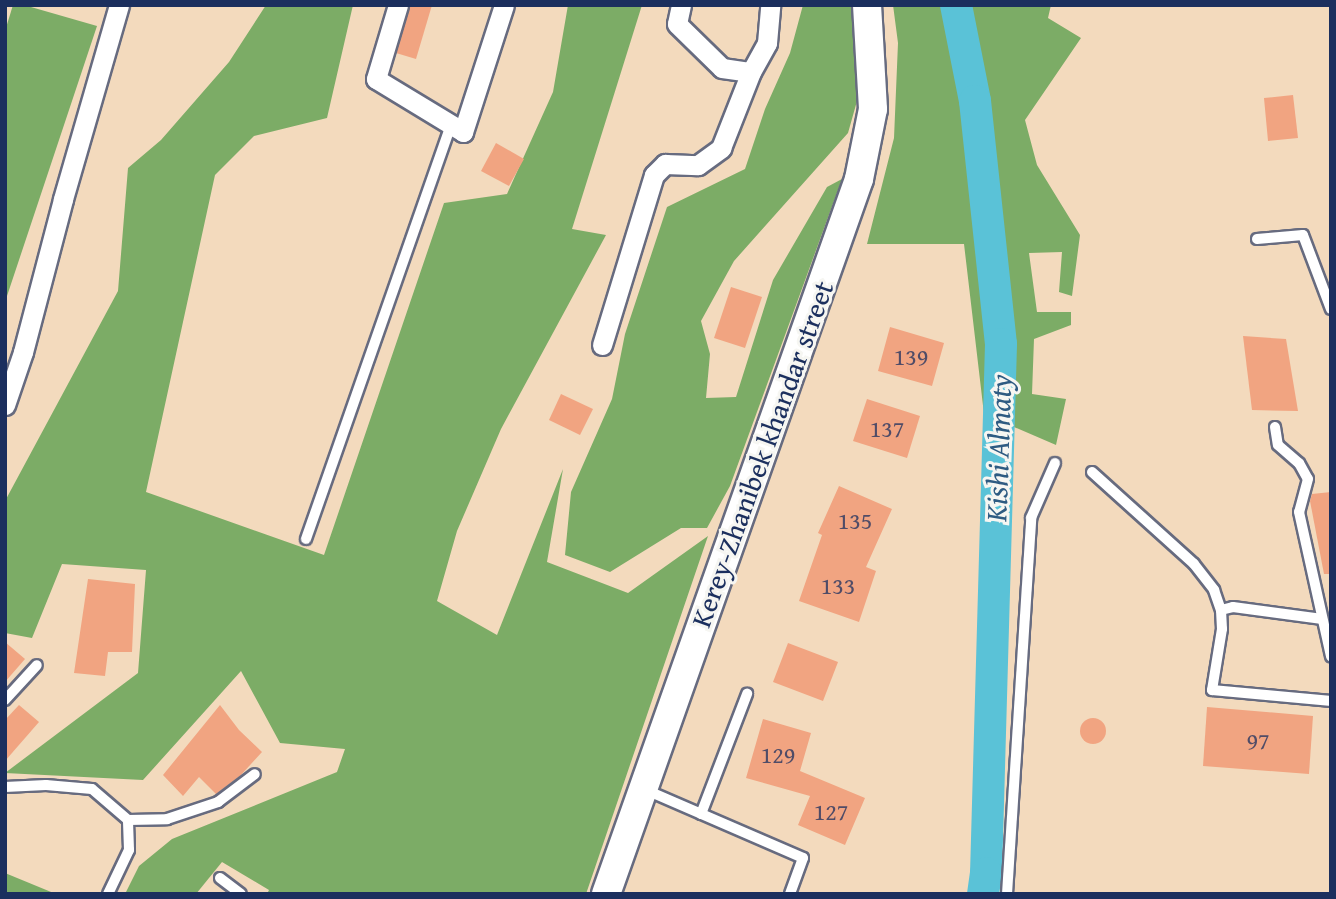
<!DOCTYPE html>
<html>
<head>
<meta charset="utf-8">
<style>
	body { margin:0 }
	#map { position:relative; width:1336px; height:899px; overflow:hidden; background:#f3dabd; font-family:"Gentium Book Plus",serif }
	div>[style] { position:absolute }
	.forest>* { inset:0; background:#7cac66 }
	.river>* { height:32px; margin:-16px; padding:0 16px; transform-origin:16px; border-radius:16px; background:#5ac2d7 }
	.building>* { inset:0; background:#f1a481 }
	.round { border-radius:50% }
	.roads { filter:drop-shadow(2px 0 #676b7f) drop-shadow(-2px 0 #676b7f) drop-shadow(0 2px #676b7f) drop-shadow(0 -2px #676b7f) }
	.service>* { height:10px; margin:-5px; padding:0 5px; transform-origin:5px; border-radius:5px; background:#fff }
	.minor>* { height:19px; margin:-9.5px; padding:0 9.5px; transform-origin:9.5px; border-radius:9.5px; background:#fff }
	.secondary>* { height:28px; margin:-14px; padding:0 14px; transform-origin:14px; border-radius:14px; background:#fff }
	span { translate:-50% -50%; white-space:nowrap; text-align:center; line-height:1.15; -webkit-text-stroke:6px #f6f6f2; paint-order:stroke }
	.number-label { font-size:24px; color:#504c67 }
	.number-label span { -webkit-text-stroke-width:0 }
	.street-label { font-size:28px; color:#1b2f5e }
	.water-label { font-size:30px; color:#2e5b82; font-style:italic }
	.frame { position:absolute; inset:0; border:7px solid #1b2f5e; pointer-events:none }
</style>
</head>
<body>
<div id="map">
	<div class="forest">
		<i style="clip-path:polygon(13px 5px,24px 5px,97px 26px,5px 302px,5px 31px)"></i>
		<i style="clip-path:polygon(266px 5px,353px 5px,327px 118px,254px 136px,215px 175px,146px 492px,324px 555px,444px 203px,507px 194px,553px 92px,568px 5px,642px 5px,572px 229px,606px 235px,501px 429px,457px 531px,437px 601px,497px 635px,563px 469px,547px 562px,628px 593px,708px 536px,586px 894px,267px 894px,269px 890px,222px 862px,196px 894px,125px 894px,139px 866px,172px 839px,337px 772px,345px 749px,280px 743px,241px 671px,143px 780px,5px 773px,138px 673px,146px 570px,62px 564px,32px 638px,5px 633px,5px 501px,118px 291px,128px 168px,161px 140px,229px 62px)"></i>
		<i style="clip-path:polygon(803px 5px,851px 5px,859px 94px,848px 133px,734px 261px,701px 321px,710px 354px,706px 398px,736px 397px,773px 280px,827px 187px,842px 179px,730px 486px,707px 528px,681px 528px,610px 572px,565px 555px,571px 492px,612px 399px,625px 334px,667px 207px,745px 169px,765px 109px,790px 53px)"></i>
		<i style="clip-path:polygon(893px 5px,1051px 5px,1048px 18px,1081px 38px,1025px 120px,1037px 165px,1080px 235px,1072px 296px,1059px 292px,1062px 252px,1029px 253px,1037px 312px,1071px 312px,1071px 325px,1034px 339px,1032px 394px,1066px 399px,1056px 445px,984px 414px,964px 244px,867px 244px,894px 138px,898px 43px)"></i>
		<i style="clip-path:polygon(5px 873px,56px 894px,5px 894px)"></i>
	</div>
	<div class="river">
		<i style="left:956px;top:5px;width:98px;rotate:78.8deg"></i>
		<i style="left:975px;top:101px;width:244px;rotate:83.9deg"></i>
		<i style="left:1001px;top:344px;width:529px;rotate:91.62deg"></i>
		<i style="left:986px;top:873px;width:21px;rotate:98deg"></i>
	</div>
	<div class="building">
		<i style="clip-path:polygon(410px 5px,432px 5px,416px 59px,396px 53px)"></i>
		<i style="clip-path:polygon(1293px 95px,1298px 138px,1268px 141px,1264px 98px)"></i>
		<i style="clip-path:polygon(496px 143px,524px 159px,509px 186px,481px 171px)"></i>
		<i style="clip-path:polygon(731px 287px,762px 297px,745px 348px,714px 338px)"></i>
		<i style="clip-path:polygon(890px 327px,944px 343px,932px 386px,878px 371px)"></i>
		<i style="clip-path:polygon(1243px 336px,1286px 339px,1298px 411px,1252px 410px)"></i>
		<i style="clip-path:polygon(561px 394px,593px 409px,580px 435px,549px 420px)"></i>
		<i style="clip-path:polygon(867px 399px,920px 416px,907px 458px,853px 441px)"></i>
		<i style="clip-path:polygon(839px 486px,892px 509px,866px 567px,876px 571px,859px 622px,799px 601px,822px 535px,818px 533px)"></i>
		<i style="clip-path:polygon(1331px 492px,1331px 574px,1324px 574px,1310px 501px,1312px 494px)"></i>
		<i style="clip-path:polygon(88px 579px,135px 584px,132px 652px,108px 652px,105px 676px,74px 673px)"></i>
		<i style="clip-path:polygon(5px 642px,25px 659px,5px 682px)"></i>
		<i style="clip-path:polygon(788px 643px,838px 662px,823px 701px,773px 682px)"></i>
		<i style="clip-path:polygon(19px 705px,39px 722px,5px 761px,5px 720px)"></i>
		<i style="clip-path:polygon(220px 705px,239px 730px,262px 752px,240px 776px,216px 794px,199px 777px,183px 796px,163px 775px)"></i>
		<i style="clip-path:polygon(1207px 707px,1313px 716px,1309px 774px,1203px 766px)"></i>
		<i class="round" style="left:1080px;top:718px;width:26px;height:26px"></i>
		<i style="clip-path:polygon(763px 719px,811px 733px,800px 771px,865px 798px,845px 845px,798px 825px,810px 796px,746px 778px)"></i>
	</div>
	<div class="roads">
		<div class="service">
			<i style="left:1257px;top:239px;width:46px;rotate:-5deg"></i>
			<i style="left:1303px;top:235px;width:79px;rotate:69.3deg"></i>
			<i style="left:1275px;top:427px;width:18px;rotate:81deg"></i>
			<i style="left:1278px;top:445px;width:28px;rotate:41deg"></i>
			<i style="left:1299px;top:463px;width:18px;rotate:61deg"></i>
			<i style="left:1308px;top:479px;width:34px;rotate:105deg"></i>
			<i style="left:1299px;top:512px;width:148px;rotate:77.5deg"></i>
			<i style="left:1092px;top:472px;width:137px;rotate:42deg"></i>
			<i style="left:1194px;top:564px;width:33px;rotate:52deg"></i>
			<i style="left:1214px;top:590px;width:21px;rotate:71deg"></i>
			<i style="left:1221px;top:610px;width:19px;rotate:87deg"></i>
			<i style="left:1222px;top:629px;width:62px;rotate:99.3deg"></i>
			<i style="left:1212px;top:690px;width:120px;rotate:5.3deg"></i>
			<i style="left:306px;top:539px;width:440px;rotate:-70.7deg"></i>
			<i style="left:1221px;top:610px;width:12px;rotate:-14deg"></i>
			<i style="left:1233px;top:607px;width:90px;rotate:7.7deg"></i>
			<i style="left:5px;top:700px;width:47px;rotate:-47.6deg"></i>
			<i style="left:5px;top:787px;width:41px;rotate:-2.8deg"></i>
			<i style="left:46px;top:785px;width:46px;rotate:5deg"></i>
			<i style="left:92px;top:789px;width:48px;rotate:40.7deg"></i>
			<i style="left:646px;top:790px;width:171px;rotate:23.4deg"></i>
			<i style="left:803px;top:858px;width:38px;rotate:110deg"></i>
			<i style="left:701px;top:814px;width:129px;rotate:-69deg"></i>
			<i style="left:220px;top:878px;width:26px;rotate:37deg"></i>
			<i style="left:108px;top:894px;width:49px;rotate:-64.5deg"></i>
			<i style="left:129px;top:850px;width:30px;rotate:-92deg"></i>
			<i style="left:128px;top:820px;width:39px;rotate:-1deg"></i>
			<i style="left:167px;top:819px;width:54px;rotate:-18.4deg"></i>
			<i style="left:218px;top:802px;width:46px;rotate:-37.1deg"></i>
			<i style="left:1007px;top:894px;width:377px;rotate:-86.3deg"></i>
			<i style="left:1031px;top:518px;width:60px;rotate:-66.4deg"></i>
		</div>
		<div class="minor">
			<i style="left:398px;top:5px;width:77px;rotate:106.6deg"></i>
			<i style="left:376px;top:79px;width:102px;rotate:31.3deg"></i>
			<i style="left:463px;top:132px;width:133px;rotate:-72.1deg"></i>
			<i style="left:681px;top:5px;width:19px;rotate:102deg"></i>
			<i style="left:677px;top:24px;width:63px;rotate:44.4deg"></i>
			<i style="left:722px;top:68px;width:29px;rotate:8deg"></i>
			<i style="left:602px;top:345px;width:178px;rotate:-73deg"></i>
			<i style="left:654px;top:175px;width:16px;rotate:-45deg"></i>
			<i style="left:665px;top:164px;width:33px;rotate:2deg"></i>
			<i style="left:698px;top:165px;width:29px;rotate:-36deg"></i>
			<i style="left:721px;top:148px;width:82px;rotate:-68.5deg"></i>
			<i style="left:751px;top:72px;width:33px;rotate:-61deg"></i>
			<i style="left:767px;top:43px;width:38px;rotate:-85deg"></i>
			<i style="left:5px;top:405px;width:56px;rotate:-71.2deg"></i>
			<i style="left:23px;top:352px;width:158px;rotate:-75.3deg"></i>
			<i style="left:63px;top:199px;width:202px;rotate:-73.9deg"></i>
		</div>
		<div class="secondary">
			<i style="left:606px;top:894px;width:758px;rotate:-70.51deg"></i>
			<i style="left:859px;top:179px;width:71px;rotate:-78.7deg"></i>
			<i style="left:873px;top:109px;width:104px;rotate:-93.3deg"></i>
		</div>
	</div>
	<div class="number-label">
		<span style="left:911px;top:357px">139</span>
		<span style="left:887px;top:429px">137</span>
		<span style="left:855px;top:521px">135</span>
		<span style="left:838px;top:586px">133</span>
		<span style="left:1258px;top:741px">97</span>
		<span style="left:778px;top:755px">129</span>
		<span style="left:831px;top:812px">127</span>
	</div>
	<div class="street-label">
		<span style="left:762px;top:454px;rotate:-70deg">Kerey-Zhanibek khandar street</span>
	</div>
	<div class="water-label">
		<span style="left:998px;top:448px;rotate:-88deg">Kіshі Almaty</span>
	</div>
	<div class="frame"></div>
</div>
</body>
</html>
